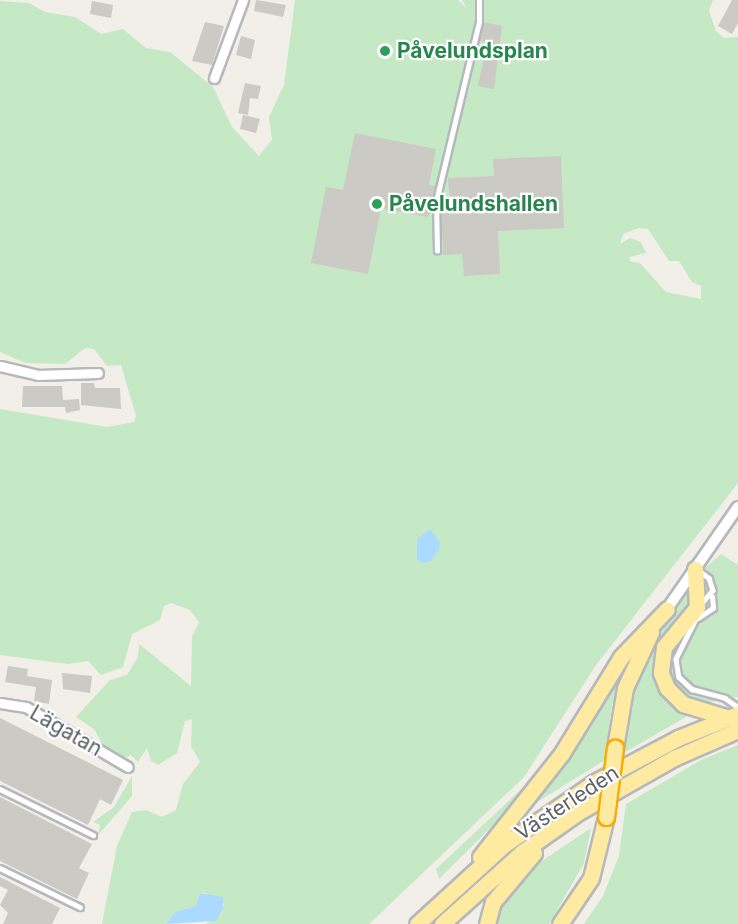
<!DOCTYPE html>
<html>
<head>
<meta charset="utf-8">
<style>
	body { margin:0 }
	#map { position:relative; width:738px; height:924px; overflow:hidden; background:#f1efe8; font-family:Inter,sans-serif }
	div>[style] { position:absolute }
	.green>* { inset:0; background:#c5e8c5 }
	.water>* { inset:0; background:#aadaff }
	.building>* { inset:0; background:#cccac5 }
	.roads { filter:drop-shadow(2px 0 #b5b8bc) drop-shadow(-2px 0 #b5b8bc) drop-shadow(0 2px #b5b8bc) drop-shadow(0 -2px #b5b8bc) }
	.service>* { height:4.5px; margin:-2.25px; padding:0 2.25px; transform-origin:2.25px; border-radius:2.25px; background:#fff }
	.minor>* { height:9px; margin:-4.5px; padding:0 4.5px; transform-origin:4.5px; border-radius:4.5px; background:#fff }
	.tertiary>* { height:10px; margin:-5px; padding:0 5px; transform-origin:5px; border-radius:5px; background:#fff }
	.trunk>* { height:15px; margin:-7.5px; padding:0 7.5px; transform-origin:7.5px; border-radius:7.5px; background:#feeaa1 }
	.bridges { filter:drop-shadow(2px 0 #f9ab00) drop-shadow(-2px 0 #f9ab00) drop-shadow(0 2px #f9ab00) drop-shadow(0 -2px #f9ab00) }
	.trunk-bridge>* { height:15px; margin:-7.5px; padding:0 7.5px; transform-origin:7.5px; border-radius:7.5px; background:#feeaa1 }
	.dots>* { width:16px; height:16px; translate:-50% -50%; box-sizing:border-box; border:3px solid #fff; border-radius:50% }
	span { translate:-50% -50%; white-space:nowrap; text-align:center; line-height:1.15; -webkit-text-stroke:4.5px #fff; paint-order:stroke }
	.leisure-label { font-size:21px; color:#27864d; font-weight:700 }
	.left { translate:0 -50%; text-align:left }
	.street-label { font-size:21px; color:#5f6368 }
</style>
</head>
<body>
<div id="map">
	<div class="green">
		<i style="clip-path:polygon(evenodd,295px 0,458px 0,467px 9px,462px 0,713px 0,709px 11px,716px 31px,724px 38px,738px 37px,738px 483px,596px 665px,524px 777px,369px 924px,206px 924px,221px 914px,224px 904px,205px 893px,200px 893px,196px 906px,175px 912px,166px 924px,102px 924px,117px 846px,132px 812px,146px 810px,162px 817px,176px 810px,183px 784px,200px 762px,191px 746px,192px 719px,185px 721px,177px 753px,158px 765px,151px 761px,147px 748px,138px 762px,131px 755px,123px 759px,107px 753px,94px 729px,76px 717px,110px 680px,127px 675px,138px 657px,139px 644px,191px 686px,192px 637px,199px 622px,190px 610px,171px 603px,164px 606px,160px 620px,132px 634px,123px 667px,101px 675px,88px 661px,68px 664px,0 655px,0 409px,107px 427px,134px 422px,136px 416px,121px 365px,107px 366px,94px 349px,85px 348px,65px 364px,25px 363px,0 352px,0 1px,29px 3px,45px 12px,75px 17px,101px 34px,123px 29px,146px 48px,170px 52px,213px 87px,232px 127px,259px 156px,272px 140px,269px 117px,284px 85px,295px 0,639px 228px,648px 229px,669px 261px,679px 261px,692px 282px,701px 286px,701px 299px,666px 292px,640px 263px,630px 261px,629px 257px,646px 253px,641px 242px,630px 238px,620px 244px,623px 234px,639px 228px)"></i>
		<i style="clip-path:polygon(721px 554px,738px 565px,738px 697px,701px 704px,684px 700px,668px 680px,667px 655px,705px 609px,702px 571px)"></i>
		<i style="clip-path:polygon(690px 586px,691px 606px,658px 645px,653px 661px,654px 676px,666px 699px,691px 714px,620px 755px,629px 689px,657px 633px)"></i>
		<i style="clip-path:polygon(628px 657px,612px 705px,605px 760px,529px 807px)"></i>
		<i style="clip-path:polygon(738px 745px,738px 924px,584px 924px,603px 896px,619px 856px,626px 804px,701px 760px)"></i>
		<i style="clip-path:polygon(546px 766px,519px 799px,439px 879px,436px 869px)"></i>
		<i style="clip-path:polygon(132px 776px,132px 796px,98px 835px,100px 825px,93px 822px,114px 807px)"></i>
		<i style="clip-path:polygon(591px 828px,584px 863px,549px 924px,498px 924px,497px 911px,533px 867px)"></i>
	</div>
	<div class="water">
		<i style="clip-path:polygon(430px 529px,440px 542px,439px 550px,431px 561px,423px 563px,417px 560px,417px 539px)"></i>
		<i style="clip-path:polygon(200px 893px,223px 897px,223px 909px,216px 921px,166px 924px,175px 912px,196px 906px)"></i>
	</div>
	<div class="building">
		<i style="clip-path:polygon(256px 0,286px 5px,283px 17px,254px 11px)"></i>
		<i style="clip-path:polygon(732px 0,738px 0,738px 23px,732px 34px,718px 26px)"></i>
		<i style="clip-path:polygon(92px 1px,113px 5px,111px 18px,90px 14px)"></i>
		<i style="clip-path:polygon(205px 22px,224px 26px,212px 65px,192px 61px)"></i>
		<i style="clip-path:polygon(483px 22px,502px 26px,494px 89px,478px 86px,485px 53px,485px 42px,479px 41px)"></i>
		<i style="clip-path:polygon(241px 36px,255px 40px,251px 59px,236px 55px)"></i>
		<i style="clip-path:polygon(245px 83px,261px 86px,258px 99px,250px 98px,248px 115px,238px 113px)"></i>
		<i style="clip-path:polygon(243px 115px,260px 119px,256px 133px,240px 129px)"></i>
		<i style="clip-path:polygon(355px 133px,436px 149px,429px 185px,435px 186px,432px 211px,427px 217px,381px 208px,368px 274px,311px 263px,326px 187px,343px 190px)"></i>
		<i style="clip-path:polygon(561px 156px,564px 228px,498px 231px,500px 274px,464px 276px,462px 254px,443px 255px,441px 202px,450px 202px,448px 178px,494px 176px,493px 159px)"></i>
		<i style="clip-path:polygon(81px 383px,94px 383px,95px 388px,120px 388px,121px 409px,81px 405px)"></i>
		<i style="clip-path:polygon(23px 386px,62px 386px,63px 400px,79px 399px,80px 410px,66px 413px,65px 407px,22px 407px)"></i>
		<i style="clip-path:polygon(8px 666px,28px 669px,27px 676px,52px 680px,49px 704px,34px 701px,36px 687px,5px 682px)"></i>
		<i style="clip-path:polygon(62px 673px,92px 676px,90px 693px,63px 689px)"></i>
		<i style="clip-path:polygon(0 718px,123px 780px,111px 805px,100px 799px,88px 825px,0 781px)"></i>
		<i style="clip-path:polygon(0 797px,92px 844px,79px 868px,89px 873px,77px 899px,0 861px)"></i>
		<i style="clip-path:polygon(0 877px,60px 908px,52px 924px,3px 924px,8px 913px,0 905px,8px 890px,0 886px)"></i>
	</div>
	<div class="roads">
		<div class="service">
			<i style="left:437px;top:251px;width:50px;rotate:-91.1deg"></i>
			<i style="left:436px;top:201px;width:184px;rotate:-76.5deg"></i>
			<i style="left:479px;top:22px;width:22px;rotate:-90deg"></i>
			<i style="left:698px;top:570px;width:14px;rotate:36deg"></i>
			<i style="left:709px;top:578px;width:13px;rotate:72deg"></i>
			<i style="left:713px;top:590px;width:21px;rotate:129deg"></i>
			<i style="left:698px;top:615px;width:49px;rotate:116.6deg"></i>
			<i style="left:676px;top:659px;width:18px;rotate:81deg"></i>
			<i style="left:679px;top:677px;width:18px;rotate:43deg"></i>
			<i style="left:692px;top:689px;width:34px;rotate:15deg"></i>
			<i style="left:725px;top:698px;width:16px;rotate:35deg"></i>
			<i style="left:698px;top:618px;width:18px;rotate:-34deg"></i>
			<i style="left:713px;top:608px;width:11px;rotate:-95deg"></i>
			<i style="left:0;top:789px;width:104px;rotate:26.3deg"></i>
			<i style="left:0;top:868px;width:89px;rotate:26deg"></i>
		</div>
		<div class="minor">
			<i style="left:214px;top:78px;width:83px;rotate:-69.6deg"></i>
			<i style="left:0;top:366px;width:39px;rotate:13deg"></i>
			<i style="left:38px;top:375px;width:60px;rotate:-1.9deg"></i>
			<i style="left:0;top:703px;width:26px;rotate:9deg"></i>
			<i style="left:26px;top:707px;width:118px;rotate:30.5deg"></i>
		</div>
		<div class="tertiary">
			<i style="left:667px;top:609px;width:124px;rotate:-55.2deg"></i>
		</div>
		<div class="trunk">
			<i style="left:695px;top:569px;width:38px;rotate:87deg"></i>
			<i style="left:697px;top:607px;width:52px;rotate:129.5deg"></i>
			<i style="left:664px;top:647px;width:26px;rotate:97deg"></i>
			<i style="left:661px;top:673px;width:16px;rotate:68deg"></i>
			<i style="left:667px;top:688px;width:23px;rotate:45deg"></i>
			<i style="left:683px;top:704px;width:48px;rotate:16.9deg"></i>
			<i style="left:615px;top:748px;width:61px;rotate:-80.5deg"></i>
			<i style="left:625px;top:688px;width:62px;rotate:-65.1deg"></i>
			<i style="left:480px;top:857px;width:132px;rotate:-51.7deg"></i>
			<i style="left:562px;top:753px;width:113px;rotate:-58.4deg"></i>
			<i style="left:621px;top:657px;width:66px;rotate:-46.2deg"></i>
			<i style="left:417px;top:924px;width:119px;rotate:-42.3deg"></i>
			<i style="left:505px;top:844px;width:107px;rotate:-34.7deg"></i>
			<i style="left:593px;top:783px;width:96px;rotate:-27.9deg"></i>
			<i style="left:678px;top:738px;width:65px;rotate:-21.8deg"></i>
			<i style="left:442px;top:924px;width:108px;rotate:-42deg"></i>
			<i style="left:522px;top:852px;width:67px;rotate:-35.3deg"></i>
			<i style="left:577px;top:813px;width:112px;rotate:-29.6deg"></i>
			<i style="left:674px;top:758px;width:70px;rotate:-23.6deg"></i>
			<i style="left:487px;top:924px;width:23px;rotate:-75deg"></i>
			<i style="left:493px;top:902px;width:64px;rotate:-50.1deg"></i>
			<i style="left:560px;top:924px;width:55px;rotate:-56deg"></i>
			<i style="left:591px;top:878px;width:63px;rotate:-76.2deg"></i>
		</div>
	</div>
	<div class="bridges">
		<div class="trunk-bridge">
			<i style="left:606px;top:817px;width:70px;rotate:-82.6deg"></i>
		</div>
	</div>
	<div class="dots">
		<i style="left:385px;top:51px;background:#2e9e5b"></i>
		<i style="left:377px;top:204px;background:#2e9e5b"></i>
	</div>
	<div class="leisure-label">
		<span class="left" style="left:397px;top:51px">Påvelundsplan</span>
		<span class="left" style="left:389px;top:204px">Påvelundshallen</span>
	</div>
	<div class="street-label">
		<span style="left:66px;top:731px;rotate:30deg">Lägatan</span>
		<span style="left:567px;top:803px;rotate:-33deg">Västerleden</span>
	</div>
</div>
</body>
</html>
